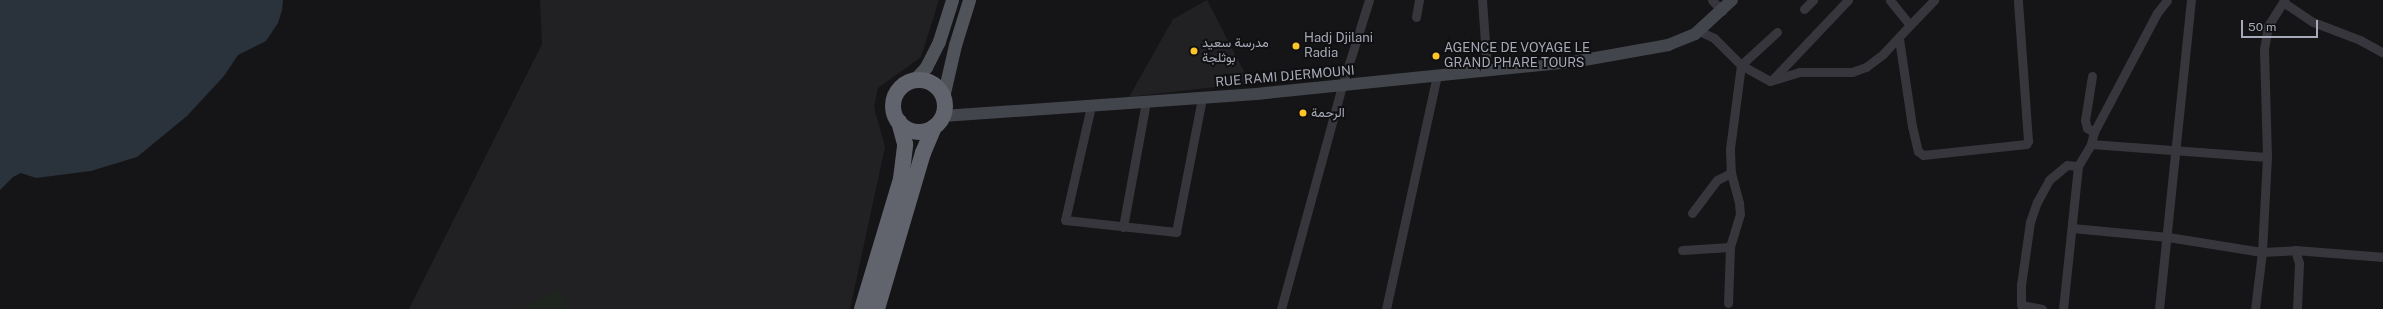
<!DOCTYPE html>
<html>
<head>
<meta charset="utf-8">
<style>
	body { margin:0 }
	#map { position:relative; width:2383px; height:309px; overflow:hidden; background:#151517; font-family:"Public Sans",Vazirmatn,sans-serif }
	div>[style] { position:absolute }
	.built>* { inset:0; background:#212124 }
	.green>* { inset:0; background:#1d251e }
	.water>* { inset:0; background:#2a323b }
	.street>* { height:9px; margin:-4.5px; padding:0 4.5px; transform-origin:4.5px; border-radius:4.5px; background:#36363c }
	.secondary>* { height:12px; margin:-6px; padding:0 6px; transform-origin:6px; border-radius:6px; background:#43454c }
	.primary>* { height:13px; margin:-6.5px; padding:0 6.5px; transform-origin:6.5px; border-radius:6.5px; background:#51535b }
	.highway>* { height:16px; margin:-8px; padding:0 8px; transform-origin:8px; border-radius:8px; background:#61646d }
	.highway>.ring { margin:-8px; padding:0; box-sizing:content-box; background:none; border:16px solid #61646d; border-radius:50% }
	.dots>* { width:11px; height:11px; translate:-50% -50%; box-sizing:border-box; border:2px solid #101012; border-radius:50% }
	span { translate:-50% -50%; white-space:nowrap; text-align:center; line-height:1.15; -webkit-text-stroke:4px #101012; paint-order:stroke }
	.poi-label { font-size:13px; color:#a6aab8 }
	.left { translate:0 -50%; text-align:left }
	.street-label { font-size:13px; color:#a6aab8 }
	.scale { position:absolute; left:2241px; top:20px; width:77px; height:18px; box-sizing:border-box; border:2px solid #a6aab8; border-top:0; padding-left:5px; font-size:12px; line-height:14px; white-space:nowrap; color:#a6aab8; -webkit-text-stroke:3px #101012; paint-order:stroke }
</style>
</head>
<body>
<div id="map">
	<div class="built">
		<i style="clip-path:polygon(540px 0,939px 0,921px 57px,878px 88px,874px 107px,885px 147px,850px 309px,409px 309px,542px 44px)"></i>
		<i style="clip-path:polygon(1207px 0,1250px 83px,1129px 97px,1173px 19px)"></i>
	</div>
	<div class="green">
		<i style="clip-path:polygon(559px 291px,568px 309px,522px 309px)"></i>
	</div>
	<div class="water">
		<i style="clip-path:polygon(0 0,283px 0,282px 10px,278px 23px,266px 41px,238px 55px,224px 76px,187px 116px,137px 157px,91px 171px,36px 178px,21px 173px,13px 177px,0 190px)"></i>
	</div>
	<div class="street">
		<i style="left:1482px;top:0;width:70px;rotate:85.9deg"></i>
		<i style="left:1712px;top:0;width:15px;rotate:48deg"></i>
		<i style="left:2283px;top:2px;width:36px;rotate:34deg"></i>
		<i style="left:2313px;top:22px;width:50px;rotate:21deg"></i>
		<i style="left:2360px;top:40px;width:26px;rotate:29deg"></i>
		<i style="left:1804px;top:9px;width:13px;rotate:-45deg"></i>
		<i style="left:1416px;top:17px;width:17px;rotate:-80deg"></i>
		<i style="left:1910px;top:25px;width:35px;rotate:-46deg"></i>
		<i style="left:1699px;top:31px;width:17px;rotate:25deg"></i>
		<i style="left:1714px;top:38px;width:38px;rotate:45deg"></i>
		<i style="left:1741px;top:65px;width:85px;rotate:97.5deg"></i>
		<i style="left:1730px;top:149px;width:24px;rotate:88deg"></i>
		<i style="left:1731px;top:173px;width:31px;rotate:75deg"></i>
		<i style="left:1739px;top:203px;width:11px;rotate:85deg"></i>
		<i style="left:1740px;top:214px;width:34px;rotate:107deg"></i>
		<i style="left:1730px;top:247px;width:56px;rotate:92deg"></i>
		<i style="left:1777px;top:32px;width:49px;rotate:137.5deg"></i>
		<i style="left:1741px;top:65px;width:33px;rotate:29deg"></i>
		<i style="left:1770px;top:81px;width:30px;rotate:-17deg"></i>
		<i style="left:1799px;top:72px;width:53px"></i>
		<i style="left:1852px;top:72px;width:15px;rotate:-20deg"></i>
		<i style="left:1866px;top:67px;width:21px;rotate:-37deg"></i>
		<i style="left:1883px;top:54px;width:40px;rotate:-47deg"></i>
		<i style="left:1910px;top:25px;width:32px;rotate:-129deg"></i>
		<i style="left:1899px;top:39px;width:88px;rotate:81.5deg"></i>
		<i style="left:1912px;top:126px;width:26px;rotate:77deg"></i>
		<i style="left:1918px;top:151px;width:6px;rotate:39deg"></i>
		<i style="left:1923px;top:155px;width:104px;rotate:-6.1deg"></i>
		<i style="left:2026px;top:144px;width:4px;rotate:-56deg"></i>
		<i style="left:2028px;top:141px;width:141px;rotate:-94.1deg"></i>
		<i style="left:2092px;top:76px;width:45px;rotate:99deg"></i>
		<i style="left:2085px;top:120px;width:8px;rotate:76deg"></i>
		<i style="left:2087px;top:128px;width:8px;rotate:30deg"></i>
		<i style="left:1773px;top:79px;width:109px;rotate:-46.5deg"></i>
		<i style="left:1091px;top:106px;width:117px;rotate:102.8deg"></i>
		<i style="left:1065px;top:220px;width:112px;rotate:6.2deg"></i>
		<i style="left:1176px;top:232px;width:136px;rotate:-79deg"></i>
		<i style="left:2091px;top:144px;width:176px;rotate:4.2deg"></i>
		<i style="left:1692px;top:213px;width:41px;rotate:-52.9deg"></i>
		<i style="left:1717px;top:180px;width:16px;rotate:-27deg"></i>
		<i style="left:1123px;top:227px;width:127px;rotate:-79.6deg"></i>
		<i style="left:2072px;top:228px;width:96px;rotate:5.4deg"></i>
		<i style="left:2168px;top:237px;width:95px;rotate:9.1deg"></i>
		<i style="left:2262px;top:252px;width:33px;rotate:-3deg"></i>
		<i style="left:2295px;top:250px;width:14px;rotate:73deg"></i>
		<i style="left:2299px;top:263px;width:46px;rotate:92.5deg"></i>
		<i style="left:1682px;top:250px;width:48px;rotate:-3.6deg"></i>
		<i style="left:2295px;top:250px;width:88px;rotate:4.5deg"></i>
		<i style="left:1281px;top:309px;width:231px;rotate:-74.7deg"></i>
		<i style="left:1342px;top:86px;width:90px;rotate:-72.6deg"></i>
		<i style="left:1386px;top:309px;width:239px;rotate:-77.7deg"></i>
		<i style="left:2042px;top:309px;width:21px;rotate:-169deg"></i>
		<i style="left:2021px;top:305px;width:20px;rotate:-90deg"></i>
		<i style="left:2021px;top:285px;width:64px;rotate:-81.9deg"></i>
		<i style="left:2030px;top:222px;width:21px;rotate:-71deg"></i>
		<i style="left:2037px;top:202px;width:25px;rotate:-61deg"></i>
		<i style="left:2049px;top:180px;width:23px;rotate:-40deg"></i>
		<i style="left:2067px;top:165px;width:11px;rotate:5deg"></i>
		<i style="left:2063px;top:309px;width:144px;rotate:-84deg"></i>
		<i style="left:2078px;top:166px;width:26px;rotate:-59deg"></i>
		<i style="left:2091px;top:144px;width:12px;rotate:-76deg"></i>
		<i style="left:2094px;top:132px;width:135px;rotate:-62.1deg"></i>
		<i style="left:2157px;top:13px;width:16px;rotate:-52deg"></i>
		<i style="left:2159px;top:309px;width:311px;rotate:-84.1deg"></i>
		<i style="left:2255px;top:309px;width:57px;rotate:-83deg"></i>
		<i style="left:2262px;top:252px;width:95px;rotate:-87deg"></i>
		<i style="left:2267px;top:157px;width:108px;rotate:-91.6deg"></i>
		<i style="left:2264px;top:49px;width:23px;rotate:-80deg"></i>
		<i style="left:2268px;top:26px;width:31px;rotate:-58deg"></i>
	</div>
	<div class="secondary">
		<i style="left:943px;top:116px;width:314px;rotate:-4deg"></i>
		<i style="left:1256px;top:94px;width:319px;rotate:-5.8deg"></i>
		<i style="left:1573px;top:62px;width:97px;rotate:-10.1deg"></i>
		<i style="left:1668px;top:45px;width:29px;rotate:-22deg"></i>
		<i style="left:1695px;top:34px;width:50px;rotate:-42.6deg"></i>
	</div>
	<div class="primary">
		<i style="left:914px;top:80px;width:18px;rotate:-47deg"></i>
		<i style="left:926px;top:67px;width:29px;rotate:-63deg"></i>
		<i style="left:939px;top:41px;width:43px;rotate:-72.4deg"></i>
		<i style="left:943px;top:97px;width:53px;rotate:-77deg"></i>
		<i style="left:955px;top:45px;width:47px;rotate:-72.7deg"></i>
	</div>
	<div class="highway">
		<i class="ring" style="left:893px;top:80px;width:36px;height:36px"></i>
		<i style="left:862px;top:309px;width:136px;rotate:-73.3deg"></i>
		<i style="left:901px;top:179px;width:35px;rotate:-83deg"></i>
		<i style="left:905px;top:144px;width:23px;rotate:-105deg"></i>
		<i style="left:877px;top:309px;width:163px;rotate:-73.6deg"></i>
		<i style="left:923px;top:153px;width:28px;rotate:-67deg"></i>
	</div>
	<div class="dots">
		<i style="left:1296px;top:46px;background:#fdc527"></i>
		<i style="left:1194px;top:51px;background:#fdc527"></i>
		<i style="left:1436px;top:56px;background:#fdc527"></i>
		<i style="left:1303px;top:113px;background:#fdc527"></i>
	</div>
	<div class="poi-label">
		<span class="left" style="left:1304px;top:46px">Hadj Djilani<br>Radia</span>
		<span class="left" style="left:1202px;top:51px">مدرسة سعيد<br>بوثلجة</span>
		<span class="left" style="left:1444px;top:56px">AGENCE DE VOYAGE LE<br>GRAND PHARE TOURS</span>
		<span class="left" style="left:1311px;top:113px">الرحمة</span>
	</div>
	<div class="street-label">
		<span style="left:1285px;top:77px;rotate:-5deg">RUE RAMI DJERMOUNI</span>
	</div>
	<div class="scale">50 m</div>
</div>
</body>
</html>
